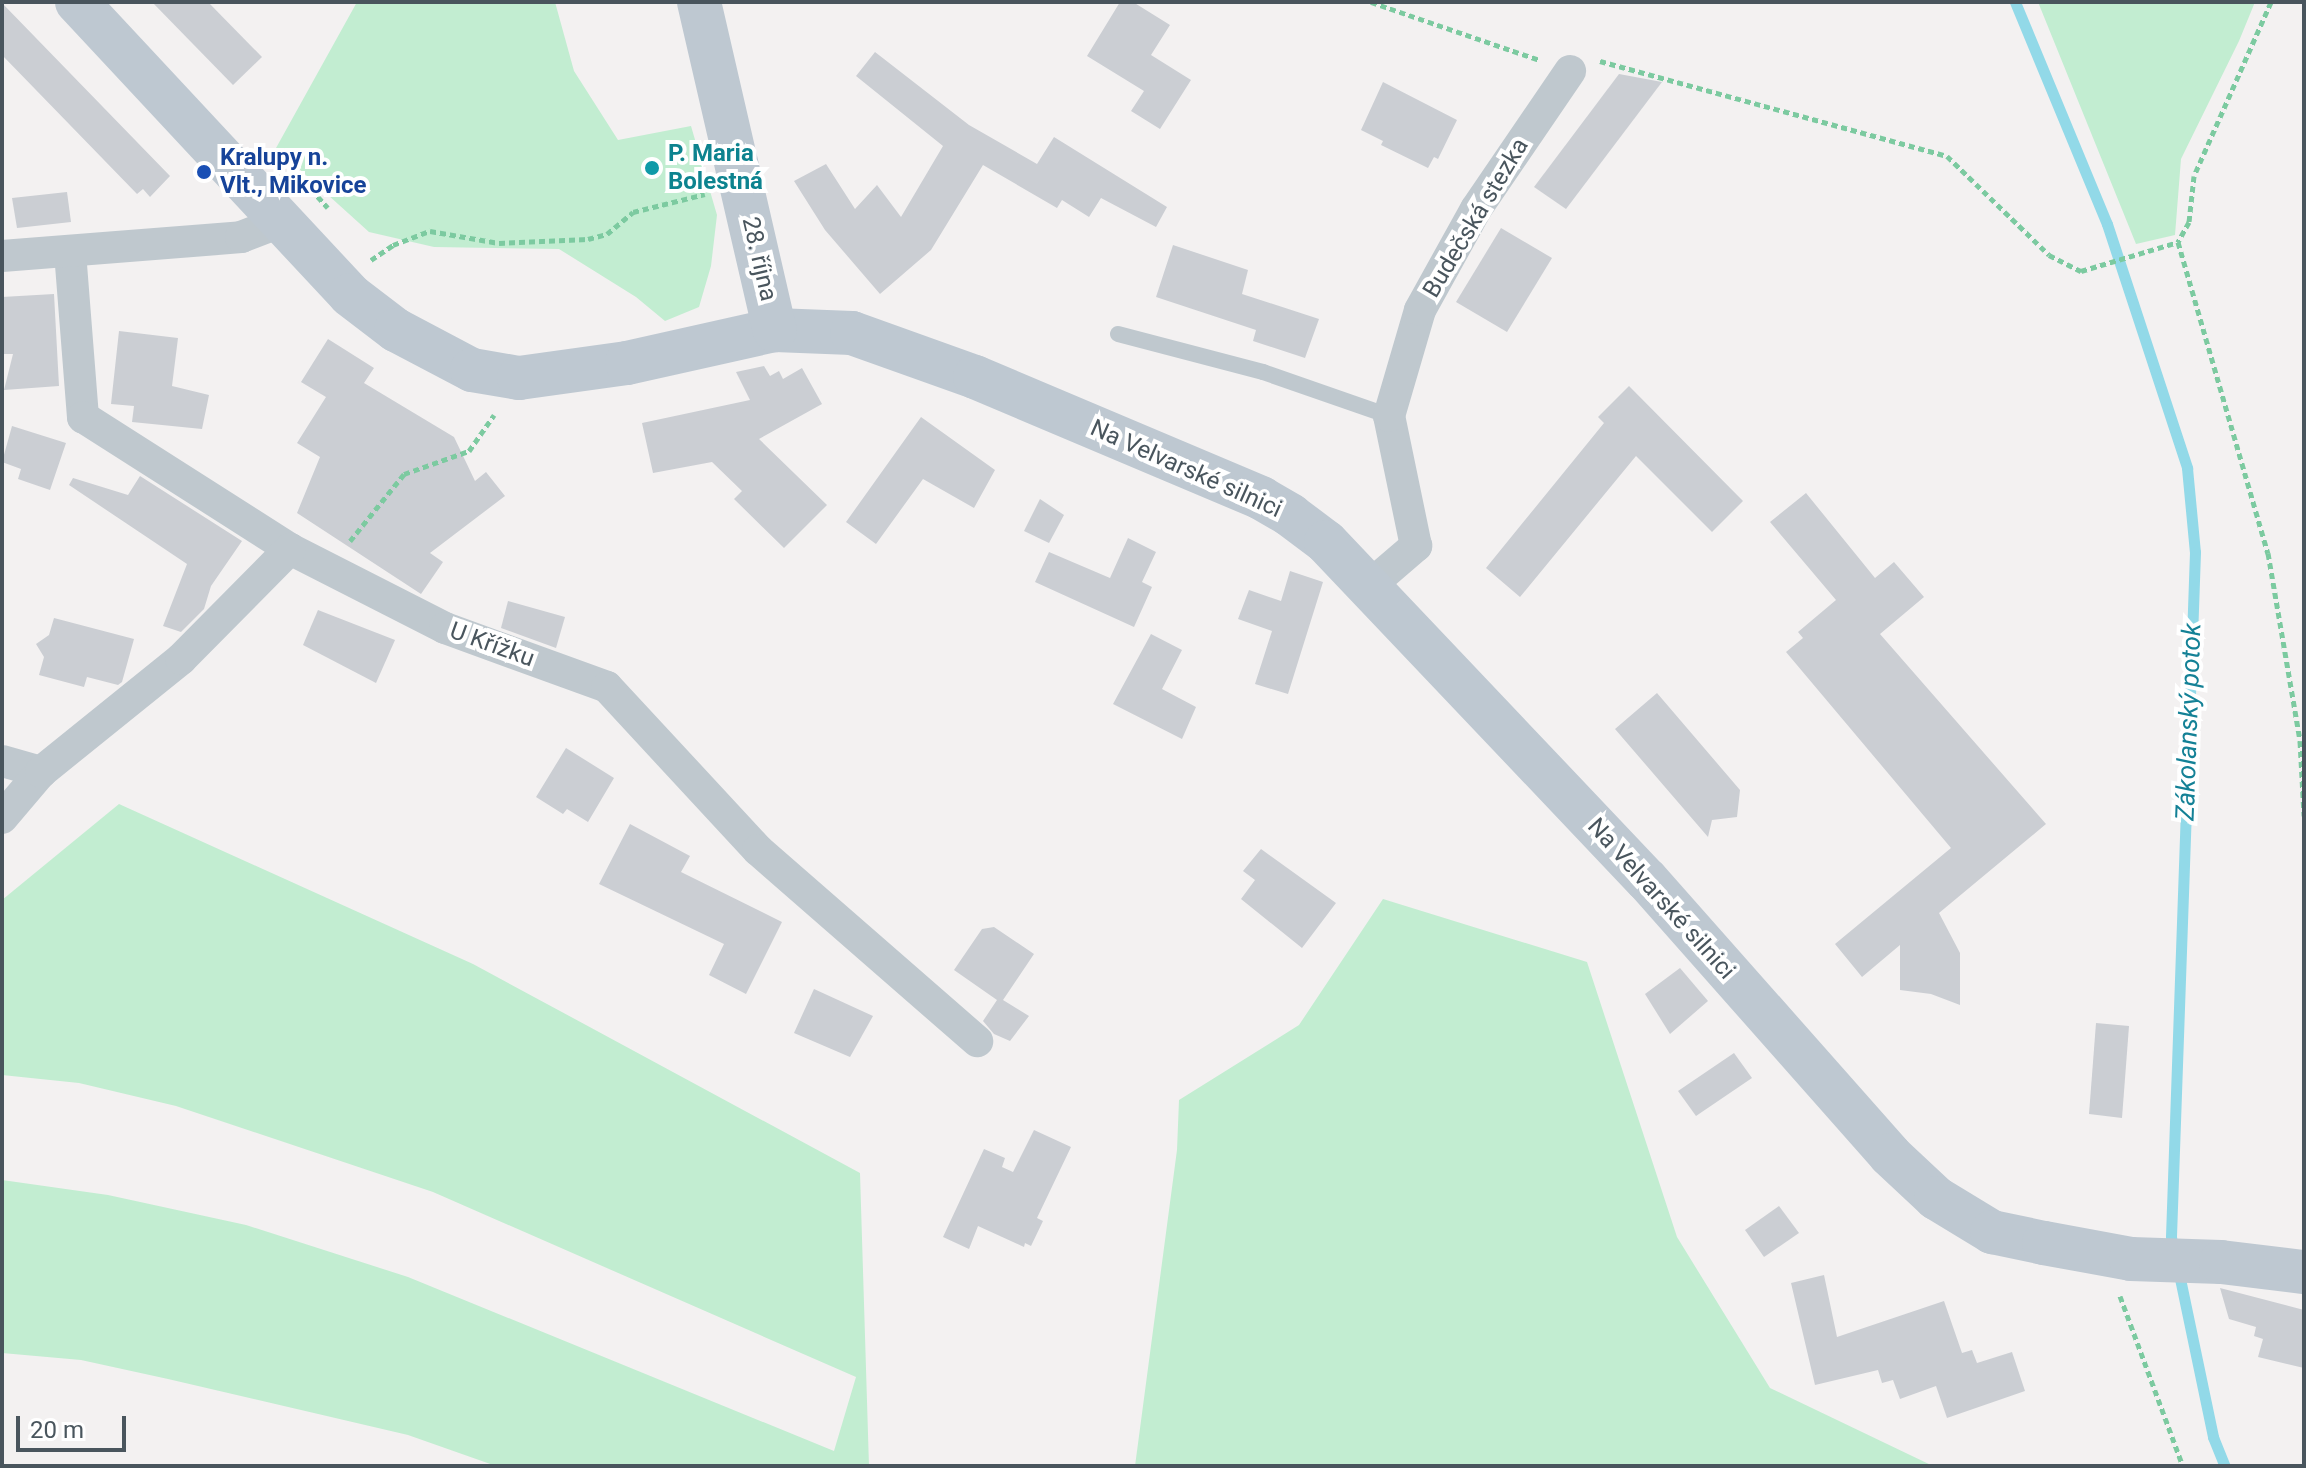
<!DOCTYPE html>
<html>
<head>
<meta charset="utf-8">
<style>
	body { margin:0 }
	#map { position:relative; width:2306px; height:1468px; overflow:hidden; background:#f3f1f1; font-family:Roboto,sans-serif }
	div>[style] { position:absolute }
	.green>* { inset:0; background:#c2edd1 }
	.stream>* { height:11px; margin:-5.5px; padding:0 5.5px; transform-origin:5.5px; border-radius:5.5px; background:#92d9e8 }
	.building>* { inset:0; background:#cbced3 }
	.path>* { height:5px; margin-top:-2.5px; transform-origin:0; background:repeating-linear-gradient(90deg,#7ccaa0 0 6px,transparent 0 10px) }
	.lane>* { height:16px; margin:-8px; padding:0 8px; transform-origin:8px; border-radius:8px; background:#bfc8ce }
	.street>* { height:32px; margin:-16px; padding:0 16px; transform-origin:16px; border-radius:16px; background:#bfc8ce }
	.secondary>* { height:44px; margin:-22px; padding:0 22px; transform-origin:22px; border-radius:22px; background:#bec8d1 }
	.dots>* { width:22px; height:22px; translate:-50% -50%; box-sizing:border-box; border:4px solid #fff; border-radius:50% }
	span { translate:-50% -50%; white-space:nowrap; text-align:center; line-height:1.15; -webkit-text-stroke:8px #fff; paint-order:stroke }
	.culture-label { font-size:24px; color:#0d838f; font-weight:700 }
	.left { translate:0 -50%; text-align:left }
	.transit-label { font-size:24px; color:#164399; font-weight:700 }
	.street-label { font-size:24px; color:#49555d }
	.water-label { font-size:26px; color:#148196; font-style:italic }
	.frame { position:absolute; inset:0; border:4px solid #49555d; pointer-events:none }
	.scale { position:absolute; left:16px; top:1416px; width:110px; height:36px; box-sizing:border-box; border:4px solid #49555d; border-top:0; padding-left:10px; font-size:24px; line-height:28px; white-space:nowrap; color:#49555d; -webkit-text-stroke:6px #fff; paint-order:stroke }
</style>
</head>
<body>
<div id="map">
	<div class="green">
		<i style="clip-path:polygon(357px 2px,555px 2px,574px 71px,618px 140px,691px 126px,717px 215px,711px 266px,699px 307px,665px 321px,636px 297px,559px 249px,434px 247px,369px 232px,276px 148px)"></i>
		<i style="clip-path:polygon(2038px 2px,2255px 2px,2239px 41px,2181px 159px,2175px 235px,2136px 244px)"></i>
		<i style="clip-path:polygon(119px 804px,473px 964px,860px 1173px,869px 1466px,496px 1466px,408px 1435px,168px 1379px,81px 1360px,2px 1353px,2px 1180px,108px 1195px,246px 1225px,408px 1277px,834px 1451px,856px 1377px,433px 1192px,176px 1106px,79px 1083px,2px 1075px,2px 900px)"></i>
		<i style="clip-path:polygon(1383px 899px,1587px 962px,1677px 1237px,1770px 1388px,1933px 1466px,1135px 1466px,1177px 1150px,1179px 1100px,1299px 1025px)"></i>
	</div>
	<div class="stream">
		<i style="left:2015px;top:2px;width:240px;rotate:67.5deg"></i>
		<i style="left:2107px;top:224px;width:257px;rotate:71.8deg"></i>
		<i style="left:2187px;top:468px;width:84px;rotate:84.6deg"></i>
		<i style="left:2195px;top:552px;width:685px;rotate:92.01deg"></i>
		<i style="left:2171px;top:1237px;width:15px;rotate:79deg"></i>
		<i style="left:2178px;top:1269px;width:172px;rotate:78.2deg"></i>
		<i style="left:2213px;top:1437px;width:31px;rotate:68deg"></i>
	</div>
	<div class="building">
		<i style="clip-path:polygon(152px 2px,208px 2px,262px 57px,233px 85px)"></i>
		<i style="clip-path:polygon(1120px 2px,1133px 2px,1170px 25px,1151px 55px,1191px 80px,1160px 129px,1131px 111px,1144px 91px,1087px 56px)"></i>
		<i style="clip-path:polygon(2px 3px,170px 176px,150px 197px,143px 189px,137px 194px,2px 55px)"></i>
		<i style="clip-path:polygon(875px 52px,969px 125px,1037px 164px,1054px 137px,1167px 207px,1156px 227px,1101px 198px,1089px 217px,1062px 200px,1057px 208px,983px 165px,931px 250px,880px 294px,825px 230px,794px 181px,826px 164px,855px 209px,877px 185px,901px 217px,943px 146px,856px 76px)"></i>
		<i style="clip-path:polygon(1619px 74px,1662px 82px,1566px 209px,1534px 187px)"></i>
		<i style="clip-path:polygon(1383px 82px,1457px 120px,1438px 159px,1434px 157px,1428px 168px,1381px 145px,1383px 141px,1361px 130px)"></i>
		<i style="clip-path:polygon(67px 192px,71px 222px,17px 228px,12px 198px)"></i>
		<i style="clip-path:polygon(1501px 228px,1552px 258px,1507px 332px,1456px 302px)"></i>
		<i style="clip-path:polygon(1173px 245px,1248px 270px,1242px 294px,1319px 319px,1305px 358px,1253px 341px,1256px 330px,1156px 297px)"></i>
		<i style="clip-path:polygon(54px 294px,59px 386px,4px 390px,13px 354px,2px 354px,2px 297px)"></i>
		<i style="clip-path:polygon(119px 331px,178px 338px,172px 386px,209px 395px,202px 429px,132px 422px,134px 406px,111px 404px)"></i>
		<i style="clip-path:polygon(328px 339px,374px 368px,364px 383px,454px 437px,475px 481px,486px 472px,505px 496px,430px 553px,443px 562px,421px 594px,297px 513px,320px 457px,297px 443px,326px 397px,301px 382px)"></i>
		<i style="clip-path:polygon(764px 366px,770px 376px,779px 371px,783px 379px,802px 368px,822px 404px,759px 439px,827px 505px,784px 548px,734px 499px,742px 491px,712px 462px,653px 473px,642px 423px,750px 400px,736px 372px)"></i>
		<i style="clip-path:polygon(1629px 386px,1743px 501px,1712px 532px,1636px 456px,1520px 597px,1486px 568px,1604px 423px,1598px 417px)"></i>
		<i style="clip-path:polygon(921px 417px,995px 470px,974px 508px,923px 479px,876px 544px,846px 522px)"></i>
		<i style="clip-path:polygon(12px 426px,66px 443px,50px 490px,18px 479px,21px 469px,2px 462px)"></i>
		<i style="clip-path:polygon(140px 476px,242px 541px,211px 586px,204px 609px,181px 632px,163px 626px,187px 564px,69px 485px,73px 478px,128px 495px)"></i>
		<i style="clip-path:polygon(1806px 493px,1875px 578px,1894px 562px,1924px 597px,1880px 634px,2046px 824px,1939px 913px,1960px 953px,1960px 1005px,1931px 994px,1900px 990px,1900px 945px,1862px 977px,1835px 944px,1951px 848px,1786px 652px,1803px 638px,1798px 632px,1836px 600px,1770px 522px)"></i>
		<i style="clip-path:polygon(1040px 499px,1064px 515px,1049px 543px,1024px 531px)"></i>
		<i style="clip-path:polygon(1128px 538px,1156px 552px,1142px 582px,1152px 587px,1134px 627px,1035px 582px,1049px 552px,1110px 578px)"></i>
		<i style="clip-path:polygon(1290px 571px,1323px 582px,1288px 694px,1255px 684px,1272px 631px,1238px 619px,1249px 590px,1281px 601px)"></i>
		<i style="clip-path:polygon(508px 601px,565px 617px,556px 648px,501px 628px)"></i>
		<i style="clip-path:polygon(318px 610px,395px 640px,376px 683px,303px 645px)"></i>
		<i style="clip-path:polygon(54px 618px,134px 639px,122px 682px,118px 685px,87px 677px,84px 687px,39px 675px,44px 657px,36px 644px,49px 635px)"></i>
		<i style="clip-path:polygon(1151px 634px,1182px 650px,1162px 689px,1196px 707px,1182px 739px,1113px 704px)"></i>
		<i style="clip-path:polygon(1657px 693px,1740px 790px,1737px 817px,1712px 820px,1708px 837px,1615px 729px)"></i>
		<i style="clip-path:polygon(566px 748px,614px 778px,588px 822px,567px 809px,563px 814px,536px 797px)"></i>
		<i style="clip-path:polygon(630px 824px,690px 856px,681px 872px,782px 922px,746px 994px,709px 975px,724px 944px,599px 884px)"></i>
		<i style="clip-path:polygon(1261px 849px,1336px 903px,1302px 948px,1241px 899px,1255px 880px,1243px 871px)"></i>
		<i style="clip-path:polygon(994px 927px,1034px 954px,1003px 1000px,1029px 1016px,1010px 1041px,994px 1034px,983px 1021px,997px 1000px,954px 970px,982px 929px)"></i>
		<i style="clip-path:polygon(1680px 968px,1708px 1001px,1670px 1034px,1645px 994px)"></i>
		<i style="clip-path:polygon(814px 989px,873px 1016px,850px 1057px,794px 1033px)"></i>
		<i style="clip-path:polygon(2096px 1023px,2129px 1026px,2122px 1118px,2089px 1114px)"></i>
		<i style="clip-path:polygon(1734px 1053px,1752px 1078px,1696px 1116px,1678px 1091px)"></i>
		<i style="clip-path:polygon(1034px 1130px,1071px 1147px,1037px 1218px,1043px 1221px,1031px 1246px,1025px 1243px,1024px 1247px,978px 1226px,969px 1249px,943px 1237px,984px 1149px,1005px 1158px,1002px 1167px,1013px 1172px)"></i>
		<i style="clip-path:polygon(1779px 1206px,1799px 1233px,1764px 1257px,1745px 1230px)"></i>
		<i style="clip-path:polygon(1824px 1275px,1837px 1337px,1944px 1301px,1962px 1353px,1972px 1350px,1977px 1363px,2012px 1352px,2025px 1391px,1947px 1418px,1936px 1386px,1900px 1399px,1893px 1380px,1882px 1383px,1878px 1370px,1815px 1385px,1791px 1283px)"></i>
		<i style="clip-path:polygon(2220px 1288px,2304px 1310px,2304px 1368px,2258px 1357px,2263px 1339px,2254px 1336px,2256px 1327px,2229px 1319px)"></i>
	</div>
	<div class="path">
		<i style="left:1371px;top:2px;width:178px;rotate:19deg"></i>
		<i style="left:2271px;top:2px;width:190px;rotate:113.9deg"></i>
		<i style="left:2194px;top:176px;width:46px;rotate:96.2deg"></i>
		<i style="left:2189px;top:222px;width:23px;rotate:119deg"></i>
		<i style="left:2178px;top:242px;width:324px;rotate:73.9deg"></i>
		<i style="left:2268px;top:553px;width:191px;rotate:80.3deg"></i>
		<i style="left:2300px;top:741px;width:75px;rotate:86.9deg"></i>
		<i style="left:1600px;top:61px;width:360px;rotate:15.3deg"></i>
		<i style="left:1947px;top:156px;width:142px;rotate:44.1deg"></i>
		<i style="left:2049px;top:255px;width:36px;rotate:27deg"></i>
		<i style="left:2081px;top:271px;width:101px;rotate:-16.6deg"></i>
		<i style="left:311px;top:189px;width:25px;rotate:48deg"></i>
		<i style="left:371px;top:260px;width:27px;rotate:-34deg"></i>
		<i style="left:393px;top:245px;width:40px;rotate:-21deg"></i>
		<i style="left:430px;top:231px;width:70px;rotate:9.9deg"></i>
		<i style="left:499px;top:243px;width:89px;rotate:-2.6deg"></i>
		<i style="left:588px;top:239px;width:20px;rotate:-15deg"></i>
		<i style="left:607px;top:234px;width:34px;rotate:-40deg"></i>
		<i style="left:633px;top:212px;width:74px;rotate:-14deg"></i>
		<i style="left:350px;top:541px;width:86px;rotate:-51.1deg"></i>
		<i style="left:404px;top:474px;width:69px;rotate:-19.5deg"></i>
		<i style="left:469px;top:451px;width:44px;rotate:-55.2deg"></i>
		<i style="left:2120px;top:1296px;width:181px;rotate:69.7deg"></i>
	</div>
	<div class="lane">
		<i style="left:1118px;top:334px;width:150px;rotate:14.7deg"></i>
		<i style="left:1263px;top:372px;width:133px;rotate:19.2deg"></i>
	</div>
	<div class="street">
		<i style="left:70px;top:252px;width:166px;rotate:85.5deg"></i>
		<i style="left:83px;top:417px;width:246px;rotate:32.5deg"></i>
		<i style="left:290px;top:549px;width:174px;rotate:27deg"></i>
		<i style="left:445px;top:628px;width:172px;rotate:20deg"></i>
		<i style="left:607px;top:687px;width:222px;rotate:47.2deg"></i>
		<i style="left:758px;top:850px;width:291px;rotate:41.1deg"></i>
		<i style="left:2px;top:256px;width:240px;rotate:-4.5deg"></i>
		<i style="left:241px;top:237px;width:42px;rotate:-21deg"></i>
		<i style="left:1367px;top:588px;width:65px;rotate:-40.6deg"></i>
		<i style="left:1416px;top:546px;width:133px;rotate:-101.7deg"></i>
		<i style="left:1389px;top:416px;width:110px;rotate:-73.7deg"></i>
		<i style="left:1420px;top:310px;width:115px;rotate:-61deg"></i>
		<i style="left:1476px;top:209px;width:167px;rotate:-55.7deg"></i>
		<i style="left:2px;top:761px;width:41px;rotate:15.8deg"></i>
		<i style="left:2px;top:818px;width:60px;rotate:-49.7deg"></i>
		<i style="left:41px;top:772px;width:180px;rotate:-38.9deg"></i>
		<i style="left:181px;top:659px;width:155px;rotate:-45.3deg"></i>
	</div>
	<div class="secondary">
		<i style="left:77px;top:2px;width:400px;rotate:47deg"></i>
		<i style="left:350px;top:295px;width:58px;rotate:37.3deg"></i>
		<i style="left:396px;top:330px;width:86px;rotate:27.8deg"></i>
		<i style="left:472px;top:370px;width:48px;rotate:9.7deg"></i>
		<i style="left:519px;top:378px;width:109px;rotate:-7.9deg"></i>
		<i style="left:627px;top:363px;width:152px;rotate:-12.6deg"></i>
		<i style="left:775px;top:330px;width:77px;rotate:2.2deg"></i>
		<i style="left:852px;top:333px;width:131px;rotate:19.7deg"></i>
		<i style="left:975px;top:377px;width:311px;rotate:22.9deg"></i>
		<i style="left:1261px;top:498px;width:34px;rotate:30deg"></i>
		<i style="left:1290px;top:515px;width:45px;rotate:36.9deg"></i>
		<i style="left:1326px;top:542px;width:466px;rotate:46.5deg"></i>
		<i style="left:1647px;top:880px;width:367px;rotate:48.5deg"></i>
		<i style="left:1890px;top:1155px;width:63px;rotate:43.1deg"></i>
		<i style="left:1936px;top:1198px;width:66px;rotate:31.3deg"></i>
		<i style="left:1992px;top:1232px;width:53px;rotate:11.9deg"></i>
		<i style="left:2044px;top:1243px;width:88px;rotate:10.4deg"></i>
		<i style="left:2131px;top:1259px;width:90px;rotate:1.9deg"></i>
		<i style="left:2221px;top:1262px;width:84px;rotate:6.9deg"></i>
		<i style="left:699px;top:2px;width:337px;rotate:77deg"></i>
	</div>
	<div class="dots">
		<i style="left:652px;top:168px;background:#0f9aa8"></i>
		<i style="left:204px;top:172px;background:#1a4fb4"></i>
	</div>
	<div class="culture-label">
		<span class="left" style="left:668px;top:168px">P. Maria<br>Bolestná</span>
	</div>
	<div class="transit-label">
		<span class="left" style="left:220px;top:172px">Kralupy n.<br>Vlt., Mikovice</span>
	</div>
	<div class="street-label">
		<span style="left:1476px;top:218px;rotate:-59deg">Budečská stezka</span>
		<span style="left:759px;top:259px;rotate:77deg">28. října</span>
		<span style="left:1186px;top:469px;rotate:24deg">Na Velvarské silnici</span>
		<span style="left:492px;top:645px;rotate:20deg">U Křížku</span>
		<span style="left:1661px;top:899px;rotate:48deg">Na Velvarské silnici</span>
	</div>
	<div class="water-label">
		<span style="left:2189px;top:722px;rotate:-88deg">Zákolanský potok</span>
	</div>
	<div class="frame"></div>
	<div class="scale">20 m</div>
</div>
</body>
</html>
